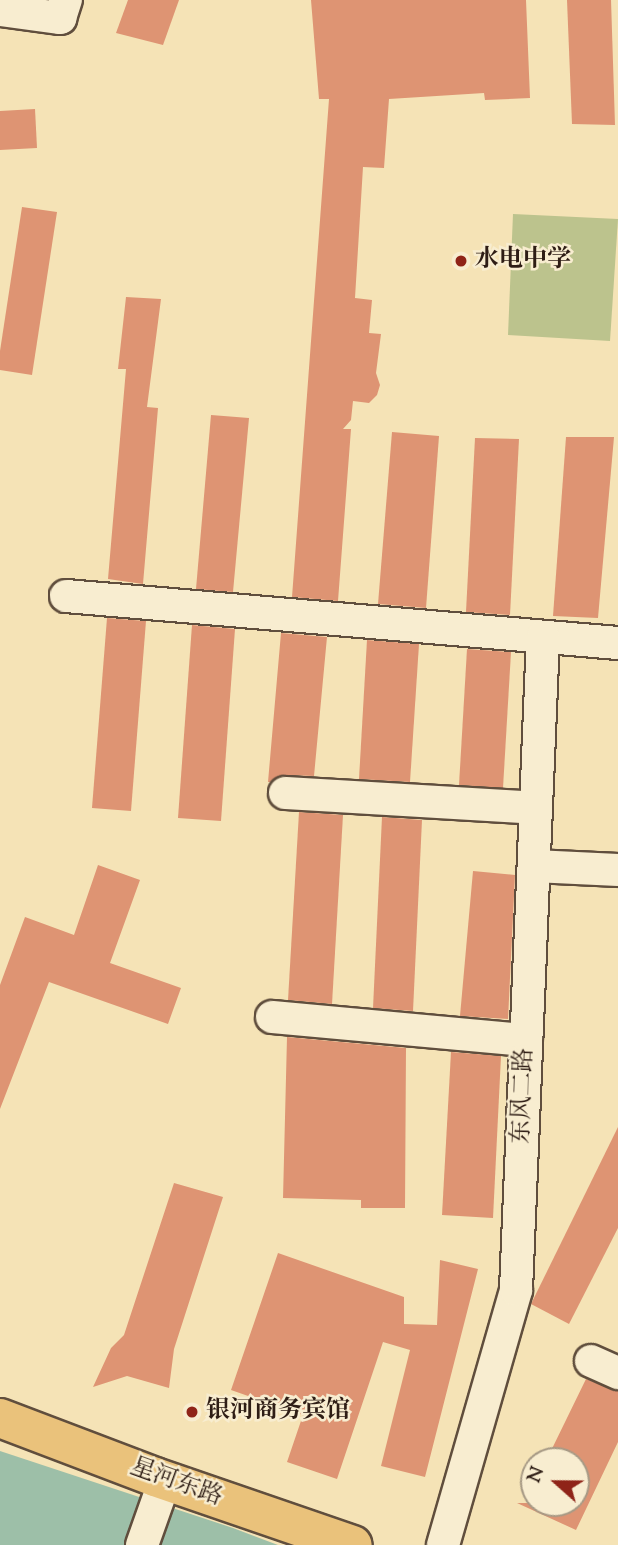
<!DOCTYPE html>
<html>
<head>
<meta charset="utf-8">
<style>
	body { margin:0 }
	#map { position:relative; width:618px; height:1545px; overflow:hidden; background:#f5e3b6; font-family:"Sorts Mill Goudy","Noto Serif SC",serif }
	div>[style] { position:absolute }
	.green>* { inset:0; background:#bcc38d }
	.water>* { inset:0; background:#9dbfa8 }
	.building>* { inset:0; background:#de9473 }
	.roads { filter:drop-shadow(2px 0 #604e3d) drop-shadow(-2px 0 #604e3d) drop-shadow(0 2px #604e3d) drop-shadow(0 -2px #604e3d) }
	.minor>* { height:32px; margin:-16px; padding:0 16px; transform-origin:16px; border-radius:16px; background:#f8edd0 }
	.major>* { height:38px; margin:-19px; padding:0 19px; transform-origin:19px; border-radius:19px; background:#eac27b }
	.dots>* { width:19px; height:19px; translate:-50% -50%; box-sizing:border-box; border:4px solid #f8edd0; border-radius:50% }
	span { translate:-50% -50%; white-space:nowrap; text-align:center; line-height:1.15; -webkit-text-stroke:5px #f8edd0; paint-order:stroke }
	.poi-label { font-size:24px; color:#2e1d15; font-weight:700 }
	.left { translate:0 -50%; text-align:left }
	.street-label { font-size:24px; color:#2e1d15 }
	.north { position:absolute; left:520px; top:1447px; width:70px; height:70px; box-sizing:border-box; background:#f8edd0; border:2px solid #a79a85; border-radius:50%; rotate:291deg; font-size:19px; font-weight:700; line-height:28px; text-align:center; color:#2e1d15 }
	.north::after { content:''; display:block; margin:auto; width:24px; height:32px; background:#8f2418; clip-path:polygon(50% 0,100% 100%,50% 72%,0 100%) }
</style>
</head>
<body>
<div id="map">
	<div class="green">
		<i style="clip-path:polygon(513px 214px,618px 219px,610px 341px,508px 335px)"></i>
	</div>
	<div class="water">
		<i style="clip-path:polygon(0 1451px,233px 1528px,278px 1545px,0 1545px)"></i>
	</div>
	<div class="building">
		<i style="clip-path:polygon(128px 0,179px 0,163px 45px,116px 33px)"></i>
		<i style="clip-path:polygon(311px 0,526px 0,530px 98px,485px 100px,484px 93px,389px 99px,384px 168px,363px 167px,355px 298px,372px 300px,369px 333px,381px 334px,376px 373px,380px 385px,377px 395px,369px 403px,353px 401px,351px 420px,343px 429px,351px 429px,338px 601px,292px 597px,329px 99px,319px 99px)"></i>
		<i style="clip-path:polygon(567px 0,611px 0,615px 125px,572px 124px)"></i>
		<i style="clip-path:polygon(35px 109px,37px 148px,0 150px,0 111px)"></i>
		<i style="clip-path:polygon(22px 207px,57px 212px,32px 375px,0 370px,0 351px)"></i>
		<i style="clip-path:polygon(126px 297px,161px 299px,147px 407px,158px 408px,143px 584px,108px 579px,126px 369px,118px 369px)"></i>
		<i style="clip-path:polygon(211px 415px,249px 418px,233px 592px,196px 589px)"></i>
		<i style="clip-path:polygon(392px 432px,439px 436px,426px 608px,378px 604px)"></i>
		<i style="clip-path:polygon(566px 437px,614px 437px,598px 618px,553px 616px)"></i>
		<i style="clip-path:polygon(475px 438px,519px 439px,510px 615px,466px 612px)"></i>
		<i style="clip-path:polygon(107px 618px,146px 621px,131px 811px,92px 808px)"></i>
		<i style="clip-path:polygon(192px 625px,235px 629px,221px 821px,178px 818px)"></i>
		<i style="clip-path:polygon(281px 633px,327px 637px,314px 776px,285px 775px,271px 782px,268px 782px)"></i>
		<i style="clip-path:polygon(367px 640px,419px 644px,410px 782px,359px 779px)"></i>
		<i style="clip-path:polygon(467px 649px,511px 652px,503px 788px,459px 785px)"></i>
		<i style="clip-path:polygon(299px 812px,343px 815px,332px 1004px,288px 1000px)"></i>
		<i style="clip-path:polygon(382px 817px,422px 820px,413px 1011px,373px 1008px)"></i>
		<i style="clip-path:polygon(98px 865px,140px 880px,110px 963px,181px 988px,168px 1024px,49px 982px,0 1109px,0 985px,25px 917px,74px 935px)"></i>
		<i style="clip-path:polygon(473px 871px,515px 875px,508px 1019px,460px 1016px)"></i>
		<i style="clip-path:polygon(287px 1037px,406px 1048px,405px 1208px,361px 1208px,361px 1200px,283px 1198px)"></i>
		<i style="clip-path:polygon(451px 1052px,501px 1056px,493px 1218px,442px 1215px)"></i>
		<i style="clip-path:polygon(618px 1127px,618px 1228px,569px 1324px,531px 1304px)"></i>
		<i style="clip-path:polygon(174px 1183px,223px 1197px,174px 1349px,169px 1388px,127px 1376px,93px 1387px,111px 1348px,124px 1335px)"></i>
		<i style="clip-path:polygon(278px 1253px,404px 1297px,404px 1324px,437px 1325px,440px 1260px,478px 1269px,425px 1477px,381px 1466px,410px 1350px,383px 1342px,337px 1479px,287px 1462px,303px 1415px,231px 1390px)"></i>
		<i style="clip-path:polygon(586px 1379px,618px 1391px,618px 1442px,576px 1530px,517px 1503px,576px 1503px,576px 1461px,546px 1461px)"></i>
	</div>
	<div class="roads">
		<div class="minor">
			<i style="left:0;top:10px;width:61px;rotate:7.6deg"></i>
			<i style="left:60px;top:18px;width:19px;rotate:-72deg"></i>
			<i style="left:66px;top:596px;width:554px;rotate:4.87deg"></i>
			<i style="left:285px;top:793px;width:251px;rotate:3.4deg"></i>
			<i style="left:534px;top:866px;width:84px;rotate:2.7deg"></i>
			<i style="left:272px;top:1017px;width:255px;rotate:5.2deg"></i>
			<i style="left:591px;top:1361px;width:30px;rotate:24deg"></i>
			<i style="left:142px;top:1545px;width:69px;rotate:-70.5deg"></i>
			<i style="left:443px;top:1545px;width:265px;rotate:-74deg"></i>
			<i style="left:516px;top:1290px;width:654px;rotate:-87.63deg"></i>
		</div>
		<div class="major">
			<i style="left:0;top:1418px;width:166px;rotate:20.8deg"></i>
			<i style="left:155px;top:1477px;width:209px;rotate:19deg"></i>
		</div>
	</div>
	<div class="dots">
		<i style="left:461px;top:261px;background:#8f2418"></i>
		<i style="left:192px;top:1412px;background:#8f2418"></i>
	</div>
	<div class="poi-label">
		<span class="left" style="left:475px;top:261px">水电中学</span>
		<span class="left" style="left:206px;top:1412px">银河商务宾馆</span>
	</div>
	<div class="street-label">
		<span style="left:524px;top:1096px;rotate:-88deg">东风二路</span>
		<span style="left:176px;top:1483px;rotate:20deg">星河东路</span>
	</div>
	<div class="north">N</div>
</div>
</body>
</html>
